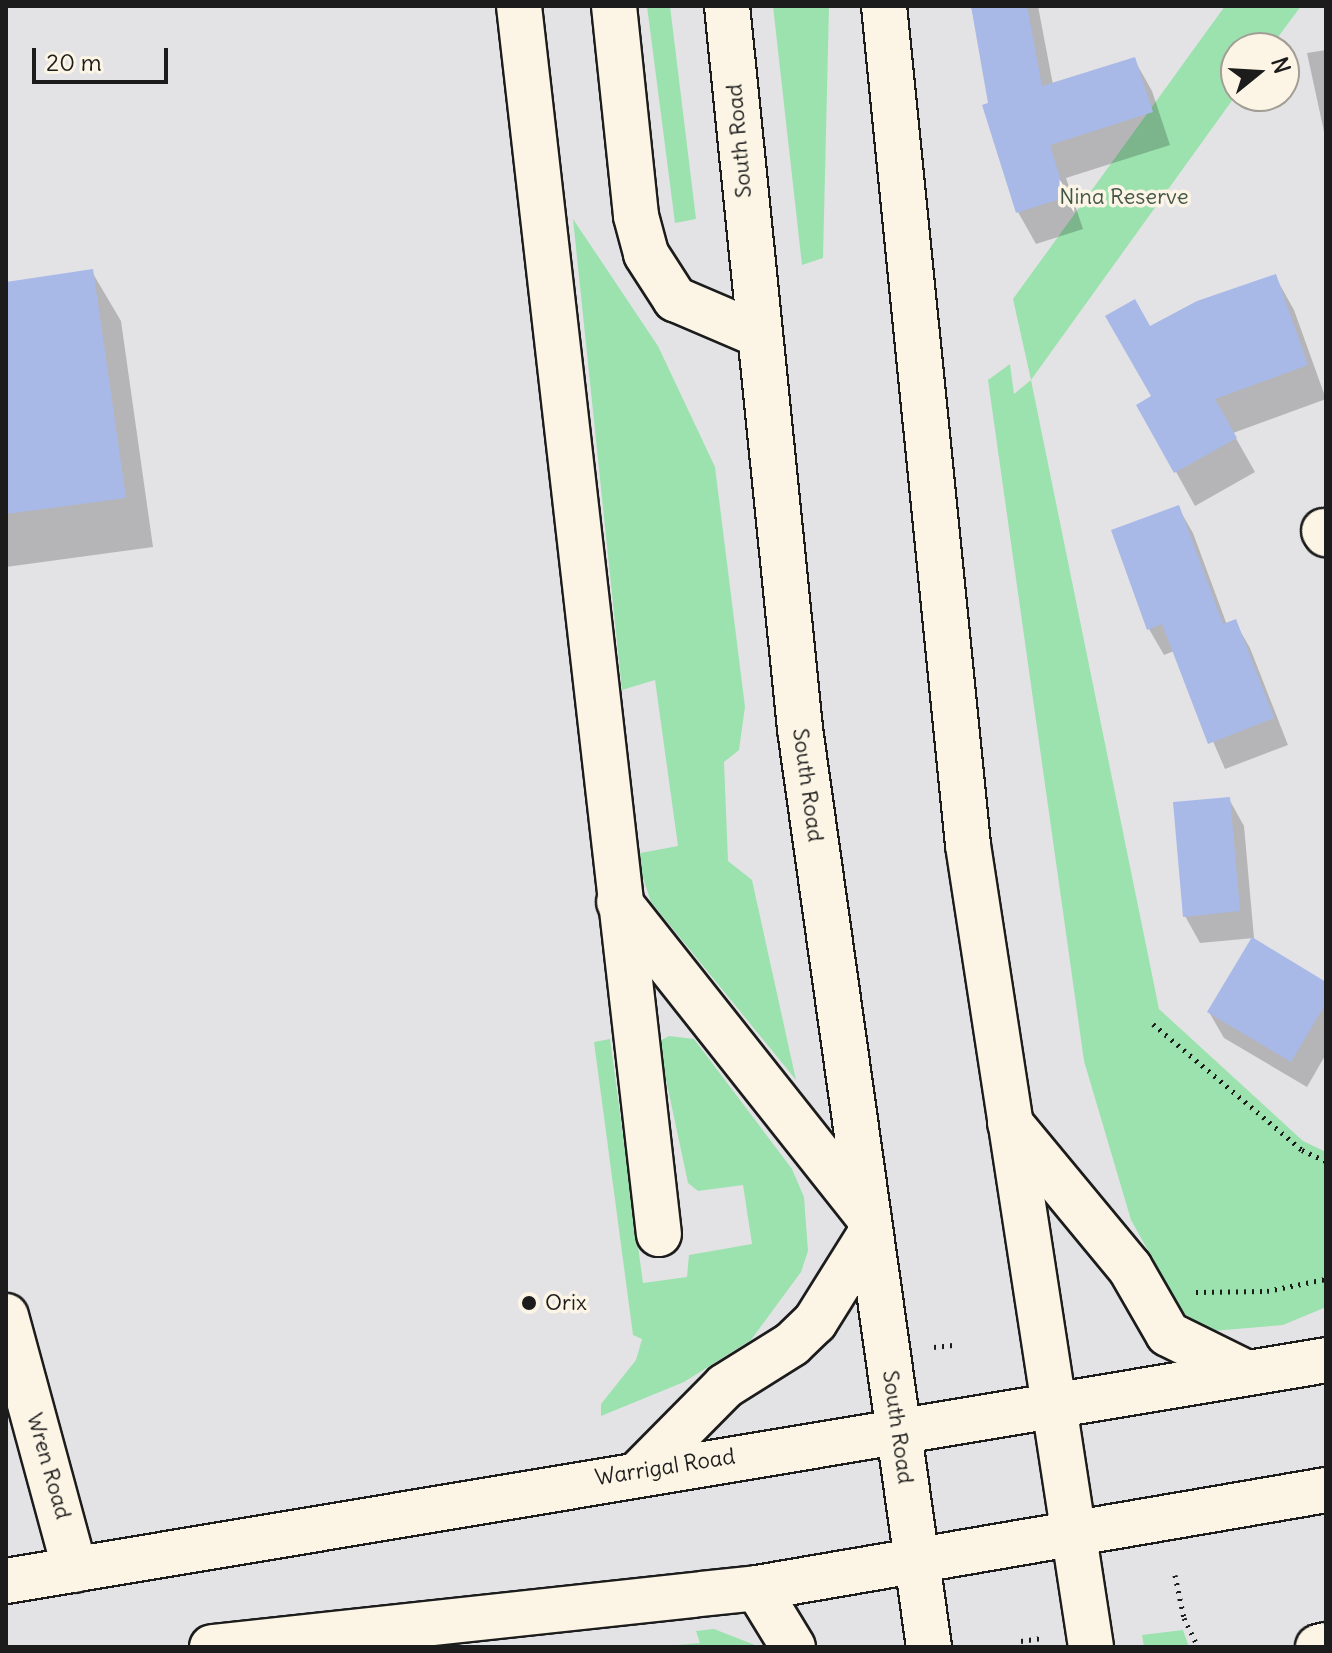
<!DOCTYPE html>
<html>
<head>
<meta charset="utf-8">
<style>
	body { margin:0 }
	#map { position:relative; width:1332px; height:1653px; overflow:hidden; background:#e3e3e6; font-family:Delius,sans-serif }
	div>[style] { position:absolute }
	.green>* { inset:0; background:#9ce2ae }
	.shadow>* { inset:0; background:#0003 }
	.building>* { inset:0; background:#a8b9e8 }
	.path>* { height:5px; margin-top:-2.5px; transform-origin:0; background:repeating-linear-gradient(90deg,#1c1c1c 0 2px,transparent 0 8px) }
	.roads { filter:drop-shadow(2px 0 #1c1c1c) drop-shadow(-2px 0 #1c1c1c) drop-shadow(0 2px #1c1c1c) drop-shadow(0 -2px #1c1c1c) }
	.minor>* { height:44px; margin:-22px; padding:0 22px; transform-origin:22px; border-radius:22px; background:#fcf5e5 }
	.highway>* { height:44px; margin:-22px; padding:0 22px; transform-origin:22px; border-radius:22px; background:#fcf5e5 }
	.dots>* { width:22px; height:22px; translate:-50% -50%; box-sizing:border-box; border:4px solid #fcf5e5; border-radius:50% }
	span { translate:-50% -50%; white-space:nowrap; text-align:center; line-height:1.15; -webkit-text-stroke:7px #fcf5e5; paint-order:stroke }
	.street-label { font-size:22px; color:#1c1c1c }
	.park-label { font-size:22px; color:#425748 }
	.poi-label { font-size:22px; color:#1c1c1c }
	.left { translate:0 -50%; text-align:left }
	.frame { position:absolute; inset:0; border:8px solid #1c1c1c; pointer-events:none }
	.north { position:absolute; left:1220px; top:32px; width:80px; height:80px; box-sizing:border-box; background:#fcf5e5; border:2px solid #a29e95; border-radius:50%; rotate:72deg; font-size:22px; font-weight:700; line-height:32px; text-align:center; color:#1c1c1c }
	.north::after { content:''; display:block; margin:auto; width:28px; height:36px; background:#1c1c1c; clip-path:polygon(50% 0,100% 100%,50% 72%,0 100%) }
	.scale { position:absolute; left:32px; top:48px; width:136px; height:36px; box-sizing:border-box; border:4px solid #1c1c1c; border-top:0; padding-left:10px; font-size:24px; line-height:28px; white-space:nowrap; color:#1c1c1c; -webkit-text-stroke:6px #fcf5e5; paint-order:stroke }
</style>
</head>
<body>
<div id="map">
	<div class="green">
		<i style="clip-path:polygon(647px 6px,670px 6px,696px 219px,675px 223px)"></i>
		<i style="clip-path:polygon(773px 6px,829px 6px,823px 258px,802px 265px)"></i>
		<i style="clip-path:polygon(1225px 6px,1301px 6px,1270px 48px,1236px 48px,1236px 95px,1031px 380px,1159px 1009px,1303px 1141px,1326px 1152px,1326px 1307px,1283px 1325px,1212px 1331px,1183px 1313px,1131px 1220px,1084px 1061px,988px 380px,1010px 364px,1014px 394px,1031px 380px,1013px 299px)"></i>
		<i style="clip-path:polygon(573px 219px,658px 346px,715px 467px,745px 707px,739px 750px,724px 762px,728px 861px,752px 880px,796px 1080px,651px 902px,635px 854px,678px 846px,655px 680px,622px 690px)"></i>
		<i style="clip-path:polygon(669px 1036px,694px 1039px,792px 1169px,804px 1197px,808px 1251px,801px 1272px,751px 1340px,684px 1382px,601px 1416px,601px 1404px,636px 1360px,642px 1339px,633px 1335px,594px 1042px,610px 1039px,643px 1283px,687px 1277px,689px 1255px,752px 1244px,743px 1185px,698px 1191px,688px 1183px,658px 1042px)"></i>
		<i style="clip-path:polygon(714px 1629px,760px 1647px,654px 1647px,700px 1643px,696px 1631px)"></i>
		<i style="clip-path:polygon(1183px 1630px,1189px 1647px,1144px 1647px,1142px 1635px)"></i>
	</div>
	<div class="shadow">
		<i style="clip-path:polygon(971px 6px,1038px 6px,1053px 85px,1134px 59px,1152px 91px,1170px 145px,1066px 178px,1083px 229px,1036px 244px,1018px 212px)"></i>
		<i style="clip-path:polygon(1326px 50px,1326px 141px,1307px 53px)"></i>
		<i style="clip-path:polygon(92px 272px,121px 321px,153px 547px,6px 567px,6px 284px)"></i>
		<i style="clip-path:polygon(1275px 276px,1294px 310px,1326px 399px,1233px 433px,1255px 472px,1195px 506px,1139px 405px,1154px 397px,1150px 329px)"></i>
		<i style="clip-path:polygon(1178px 507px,1193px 533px,1227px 625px,1235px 622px,1250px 648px,1288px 745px,1225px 769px,1174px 651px,1164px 655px,1149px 629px)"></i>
		<i style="clip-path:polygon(1229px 799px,1244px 826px,1254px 938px,1200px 943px,1185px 916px)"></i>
		<i style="clip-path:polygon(1326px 985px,1326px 1054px,1307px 1087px,1224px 1038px,1209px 1012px)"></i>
	</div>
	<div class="building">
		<i style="clip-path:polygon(971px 6px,1027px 6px,1042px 86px,1135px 57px,1153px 112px,1050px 145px,1066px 197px,1016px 213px,982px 105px,988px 103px)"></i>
		<i style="clip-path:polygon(93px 269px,126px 498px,6px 514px,6px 282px)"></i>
		<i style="clip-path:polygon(1276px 274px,1308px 365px,1215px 399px,1237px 438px,1174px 473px,1136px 405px,1151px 396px,1105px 316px,1135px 299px,1150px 326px,1197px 301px)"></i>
		<i style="clip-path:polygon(1179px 505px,1223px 624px,1236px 619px,1274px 718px,1208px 744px,1162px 624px,1147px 630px,1111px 530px)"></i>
		<i style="clip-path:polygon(1230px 797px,1240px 911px,1183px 917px,1173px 802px)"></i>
		<i style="clip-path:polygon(1252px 937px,1326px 982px,1326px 1003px,1291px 1062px,1207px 1012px)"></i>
	</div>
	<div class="path">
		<i style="left:1153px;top:1024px;width:195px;rotate:40.2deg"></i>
		<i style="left:1302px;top:1150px;width:26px;rotate:25deg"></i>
		<i style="left:1196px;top:1292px;width:71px;rotate:-0.8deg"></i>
		<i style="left:1267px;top:1291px;width:60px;rotate:-11.5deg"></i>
		<i style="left:934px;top:1347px;width:19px;rotate:-6deg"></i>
		<i style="left:1175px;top:1575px;width:44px;rotate:78.2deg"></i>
		<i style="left:1184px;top:1618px;width:32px;rotate:64deg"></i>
		<i style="left:1021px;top:1641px;width:21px;rotate:-8deg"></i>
	</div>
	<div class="roads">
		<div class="minor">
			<i style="left:519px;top:6px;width:1236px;rotate:83.5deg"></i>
			<i style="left:614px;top:6px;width:211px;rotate:84deg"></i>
			<i style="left:636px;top:216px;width:39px;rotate:75deg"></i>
			<i style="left:646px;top:254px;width:54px;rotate:57.2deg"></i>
			<i style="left:675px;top:299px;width:89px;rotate:23.1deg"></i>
			<i style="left:1324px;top:531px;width:4px;rotate:56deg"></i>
			<i style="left:619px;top:902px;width:401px;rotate:51.6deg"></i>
			<i style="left:6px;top:1316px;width:263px;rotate:74.8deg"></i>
		</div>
		<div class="highway">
			<i style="left:727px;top:6px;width:727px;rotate:84.23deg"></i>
			<i style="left:800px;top:729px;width:927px;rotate:82deg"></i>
			<i style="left:884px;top:6px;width:843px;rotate:84.28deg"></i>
			<i style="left:968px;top:845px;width:811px;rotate:81.28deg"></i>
			<i style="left:1010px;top:1123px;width:188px;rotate:50.4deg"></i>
			<i style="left:1130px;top:1268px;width:76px;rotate:60.1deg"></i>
			<i style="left:1168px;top:1334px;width:88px;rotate:26.3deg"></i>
			<i style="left:640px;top:1472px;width:121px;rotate:-45.3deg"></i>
			<i style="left:725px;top:1386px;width:79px;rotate:-32.1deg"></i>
			<i style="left:792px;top:1344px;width:32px;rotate:-44deg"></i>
			<i style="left:815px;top:1322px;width:104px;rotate:-58deg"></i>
			<i style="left:6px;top:1581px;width:1338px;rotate:-9.5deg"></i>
			<i style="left:757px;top:1588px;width:69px;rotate:58.6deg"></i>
			<i style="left:212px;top:1647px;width:548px;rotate:-6.18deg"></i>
			<i style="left:757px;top:1588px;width:577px;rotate:-9.77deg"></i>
			<i style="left:1318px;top:1647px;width:8px;rotate:-14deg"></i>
		</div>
	</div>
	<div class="dots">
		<i style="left:529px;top:1303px;background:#1c1c1c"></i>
	</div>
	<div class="street-label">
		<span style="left:739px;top:141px;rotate:-95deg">South Road</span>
		<span style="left:808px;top:785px;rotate:82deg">South Road</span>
		<span style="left:898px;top:1427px;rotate:82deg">South Road</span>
		<span style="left:49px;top:1466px;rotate:74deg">Wren Road</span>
		<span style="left:665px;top:1467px;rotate:-9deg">Warrigal Road</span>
	</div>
	<div class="park-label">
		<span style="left:1124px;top:197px">Nina Reserve</span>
	</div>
	<div class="poi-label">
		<span class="left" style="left:545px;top:1303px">Orix</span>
	</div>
	<div class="frame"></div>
	<div class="north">N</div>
	<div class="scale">20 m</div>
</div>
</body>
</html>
